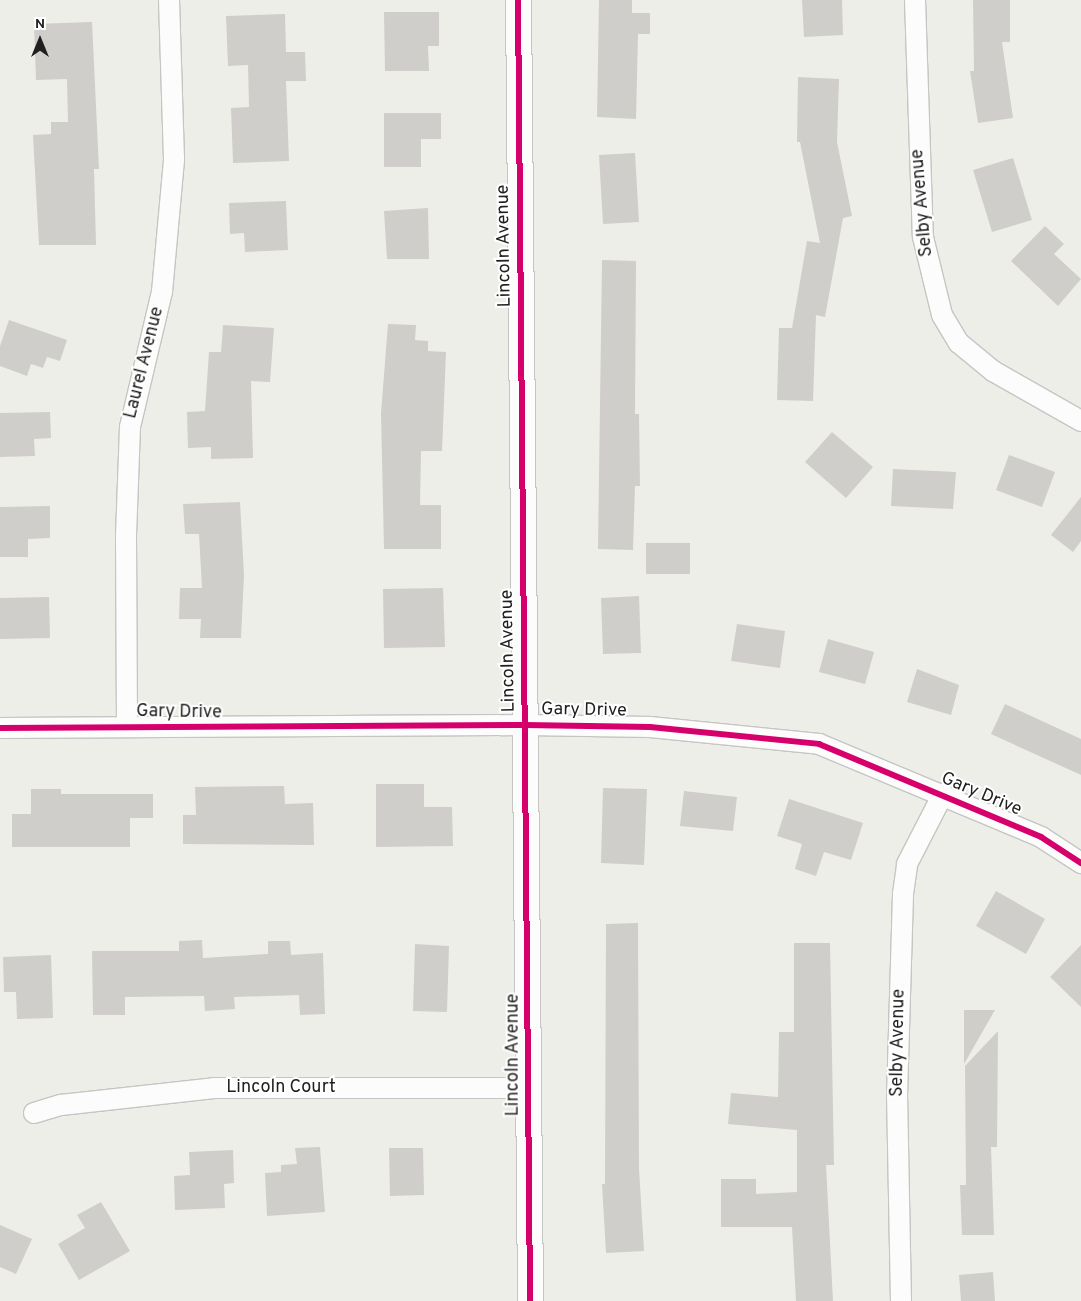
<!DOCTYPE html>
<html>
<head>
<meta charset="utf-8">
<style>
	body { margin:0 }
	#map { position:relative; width:1081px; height:1301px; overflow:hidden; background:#eeeee9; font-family:Overpass,sans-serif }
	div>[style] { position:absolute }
	.building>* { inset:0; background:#cfceca }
	.roads { filter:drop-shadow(1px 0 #c5c5c3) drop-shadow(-1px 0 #c5c5c3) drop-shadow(0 1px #c5c5c3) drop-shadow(0 -1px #c5c5c3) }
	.minor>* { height:20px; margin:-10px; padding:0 10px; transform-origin:10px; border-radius:10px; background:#fcfcfc }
	.tertiary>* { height:25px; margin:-12.5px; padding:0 12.5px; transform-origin:12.5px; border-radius:12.5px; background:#fcfcfc }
	.cycleway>* { height:6px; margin:-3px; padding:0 3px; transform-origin:3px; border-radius:3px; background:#d6006c }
	span { translate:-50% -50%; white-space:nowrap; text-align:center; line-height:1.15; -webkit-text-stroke:4px #fff; paint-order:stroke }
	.street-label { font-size:18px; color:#202020 }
	.north { position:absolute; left:15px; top:15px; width:50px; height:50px; -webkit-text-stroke:4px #fff; paint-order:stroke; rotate:0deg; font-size:14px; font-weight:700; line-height:20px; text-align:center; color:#202020 }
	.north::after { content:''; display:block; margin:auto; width:18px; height:22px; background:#202020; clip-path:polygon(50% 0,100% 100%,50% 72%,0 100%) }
</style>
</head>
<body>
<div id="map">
	<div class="building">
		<i style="clip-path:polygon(599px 0,632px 0,632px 13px,650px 13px,650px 34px,638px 34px,636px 119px,597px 117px)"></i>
		<i style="clip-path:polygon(802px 0,842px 0,843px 35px,804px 37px)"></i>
		<i style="clip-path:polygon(973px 0,1010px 0,1010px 42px,1002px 42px,1013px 118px,978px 123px,970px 71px,974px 71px)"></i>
		<i style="clip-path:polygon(384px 12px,439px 12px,439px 46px,428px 46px,429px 71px,385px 71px)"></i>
		<i style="clip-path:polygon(285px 14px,286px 52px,305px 52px,306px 81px,286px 81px,289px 161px,233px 163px,231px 108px,249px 107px,248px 65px,228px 66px,226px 16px)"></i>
		<i style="clip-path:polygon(92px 22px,99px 169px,94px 169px,96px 245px,39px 245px,33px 135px,51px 134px,51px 122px,68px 122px,67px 79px,36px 80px,34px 24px)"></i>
		<i style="clip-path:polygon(798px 77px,839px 79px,837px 142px,852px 216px,843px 218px,825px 317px,816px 315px,813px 401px,777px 400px,779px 328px,792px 328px,807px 241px,820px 243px,800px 142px,797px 142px)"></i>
		<i style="clip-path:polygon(384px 113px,441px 113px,441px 139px,421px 139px,421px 167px,384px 167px)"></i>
		<i style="clip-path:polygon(635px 153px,639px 222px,603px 224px,599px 155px)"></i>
		<i style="clip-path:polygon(1013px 158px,1032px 220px,992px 232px,973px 170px)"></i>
		<i style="clip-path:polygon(286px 201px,288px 250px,245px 252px,244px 233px,230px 234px,229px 203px)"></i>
		<i style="clip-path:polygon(428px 208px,429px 259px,387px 259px,384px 211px)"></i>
		<i style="clip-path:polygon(1045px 226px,1064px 244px,1054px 254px,1081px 279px,1058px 306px,1011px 261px)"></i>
		<i style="clip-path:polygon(602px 260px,636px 261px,635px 414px,639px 414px,640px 486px,635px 486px,633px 550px,598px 549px)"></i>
		<i style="clip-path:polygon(9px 320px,67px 340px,60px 361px,47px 357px,43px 368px,31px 364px,27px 376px,0 366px,0 346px)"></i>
		<i style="clip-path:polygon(388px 324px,416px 325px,415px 340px,428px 341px,428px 351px,446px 352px,442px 451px,421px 451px,420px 505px,441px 505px,441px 549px,384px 549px,381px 413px)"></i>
		<i style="clip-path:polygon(223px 325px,274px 328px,270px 382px,251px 381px,253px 458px,211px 459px,211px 447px,188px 448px,187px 412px,205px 411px,209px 352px,221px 352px)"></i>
		<i style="clip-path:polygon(50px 412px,51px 438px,34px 439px,35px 456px,0 457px,0 413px)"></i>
		<i style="clip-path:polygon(832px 432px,873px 467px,846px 498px,805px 462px)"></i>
		<i style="clip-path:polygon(1009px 455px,1055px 472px,1042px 507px,996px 490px)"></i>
		<i style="clip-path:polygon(893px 469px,956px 472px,953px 509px,891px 506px)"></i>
		<i style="clip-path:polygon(1081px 497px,1081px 541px,1073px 552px,1051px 535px)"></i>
		<i style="clip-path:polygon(240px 502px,244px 575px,241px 638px,200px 638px,201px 619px,179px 619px,180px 588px,202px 588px,199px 534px,185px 534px,183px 504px)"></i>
		<i style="clip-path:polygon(50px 506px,50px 538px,28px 539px,28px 557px,0 557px,0 507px)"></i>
		<i style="clip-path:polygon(646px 543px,690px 543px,690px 574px,646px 574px)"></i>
		<i style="clip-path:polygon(443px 588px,445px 647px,384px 648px,383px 589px)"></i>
		<i style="clip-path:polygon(639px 596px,641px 653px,603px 654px,601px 598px)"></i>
		<i style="clip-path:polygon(49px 597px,50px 638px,0 639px,0 598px)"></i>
		<i style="clip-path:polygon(737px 624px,785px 631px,780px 668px,731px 661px)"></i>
		<i style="clip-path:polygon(828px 639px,874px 652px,865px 684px,819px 672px)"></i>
		<i style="clip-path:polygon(917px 669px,959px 685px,951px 715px,907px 702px)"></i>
		<i style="clip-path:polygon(1005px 704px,1081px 739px,1081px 775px,991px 734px)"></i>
		<i style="clip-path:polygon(376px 784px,424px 784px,424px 807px,452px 807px,453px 846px,376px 847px)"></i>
		<i style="clip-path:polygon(284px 786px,285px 804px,313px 803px,314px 845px,183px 844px,183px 815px,196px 815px,195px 787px)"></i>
		<i style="clip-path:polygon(603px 788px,647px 789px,644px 865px,601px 863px)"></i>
		<i style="clip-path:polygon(31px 789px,61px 789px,61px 794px,153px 794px,153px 818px,130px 818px,130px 847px,12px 847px,12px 814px,31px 814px)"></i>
		<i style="clip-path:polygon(684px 791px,737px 797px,733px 831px,680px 826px)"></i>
		<i style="clip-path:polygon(789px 799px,863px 823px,851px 860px,824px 852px,816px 876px,795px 869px,802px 844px,777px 836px)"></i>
		<i style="clip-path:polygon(996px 891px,1045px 919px,1026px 954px,976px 926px)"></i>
		<i style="clip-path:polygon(638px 923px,639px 1169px,644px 1251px,606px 1253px,602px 1184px,605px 1184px,606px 924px)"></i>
		<i style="clip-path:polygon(202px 940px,203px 958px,268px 954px,268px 941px,290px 941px,291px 955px,323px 953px,325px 1014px,300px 1015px,299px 995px,234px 997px,235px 1009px,205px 1011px,204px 996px,125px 997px,125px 1015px,93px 1015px,92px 951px,179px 951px,179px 941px)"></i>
		<i style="clip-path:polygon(794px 943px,830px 943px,834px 1165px,826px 1165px,833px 1301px,796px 1301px,792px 1227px,721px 1227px,721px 1179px,756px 1179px,756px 1194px,797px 1192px,797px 1130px,728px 1124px,731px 1093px,778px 1097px,779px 1032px,794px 1032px)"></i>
		<i style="clip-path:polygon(415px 944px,449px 946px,447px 1012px,413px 1011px)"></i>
		<i style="clip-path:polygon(1081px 945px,1081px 1007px,1050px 977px)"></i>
		<i style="clip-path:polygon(51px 955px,53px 1018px,17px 1019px,16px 992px,4px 992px,3px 957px)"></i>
		<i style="clip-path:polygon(964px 1010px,995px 1010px,964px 1064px)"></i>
		<i style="clip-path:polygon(998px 1031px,997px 1147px,991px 1147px,994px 1235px,962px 1235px,960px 1185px,966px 1185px,965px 1066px)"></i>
		<i style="clip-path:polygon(320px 1147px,325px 1212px,267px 1216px,265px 1173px,281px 1172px,281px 1165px,297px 1164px,295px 1148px)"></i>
		<i style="clip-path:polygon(389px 1148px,423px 1148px,424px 1195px,390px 1196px)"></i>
		<i style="clip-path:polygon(233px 1150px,234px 1183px,224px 1184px,225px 1208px,175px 1210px,174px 1176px,190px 1175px,189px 1152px)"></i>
		<i style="clip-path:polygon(101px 1202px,130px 1251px,79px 1280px,58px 1244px,85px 1228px,77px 1215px)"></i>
		<i style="clip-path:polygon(0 1225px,32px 1239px,16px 1274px,0 1267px)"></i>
		<i style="clip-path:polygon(993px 1272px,995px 1301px,961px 1301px,959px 1275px)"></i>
	</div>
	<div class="roads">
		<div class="minor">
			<i style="left:915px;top:0;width:237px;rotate:88.1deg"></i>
			<i style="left:923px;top:237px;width:80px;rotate:76.3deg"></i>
			<i style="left:942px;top:315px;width:33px;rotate:59deg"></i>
			<i style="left:959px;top:343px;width:44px;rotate:39.5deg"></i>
			<i style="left:993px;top:371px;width:101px;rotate:29.6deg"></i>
			<i style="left:127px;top:727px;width:191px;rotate:-90.3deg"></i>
			<i style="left:126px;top:536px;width:109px;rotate:-87.9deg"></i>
			<i style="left:130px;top:427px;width:139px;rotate:-76.7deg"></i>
			<i style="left:162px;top:292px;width:134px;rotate:-84.8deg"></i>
			<i style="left:174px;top:159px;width:159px;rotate:-91.8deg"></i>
			<i style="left:0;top:728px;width:525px;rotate:-0.33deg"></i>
			<i style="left:525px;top:725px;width:125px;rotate:0.9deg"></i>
			<i style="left:650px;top:727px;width:170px;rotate:5.7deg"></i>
			<i style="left:819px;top:744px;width:241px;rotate:22.7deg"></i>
			<i style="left:1041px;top:837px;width:48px;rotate:33deg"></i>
			<i style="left:34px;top:1113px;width:28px;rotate:-17deg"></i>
			<i style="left:61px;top:1105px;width:154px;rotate:-6.3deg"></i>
			<i style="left:214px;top:1088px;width:315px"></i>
			<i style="left:901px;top:1301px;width:204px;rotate:-91.1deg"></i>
			<i style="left:897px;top:1097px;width:203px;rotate:-88.3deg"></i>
			<i style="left:903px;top:894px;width:30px;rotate:-82deg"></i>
			<i style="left:907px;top:864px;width:79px;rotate:-62.8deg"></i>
		</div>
		<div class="tertiary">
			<i style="left:518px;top:0;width:1301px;rotate:89.47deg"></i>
		</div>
	</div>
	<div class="cycleway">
		<i style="left:518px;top:0;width:1301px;rotate:89.47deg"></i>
		<i style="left:0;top:728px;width:525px;rotate:-0.33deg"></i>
		<i style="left:525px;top:725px;width:125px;rotate:0.9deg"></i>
		<i style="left:650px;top:727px;width:170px;rotate:5.7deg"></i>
		<i style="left:819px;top:744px;width:241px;rotate:22.7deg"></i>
		<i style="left:1041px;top:837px;width:48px;rotate:33deg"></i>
	</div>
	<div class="street-label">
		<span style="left:923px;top:203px;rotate:-95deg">Selby Avenue</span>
		<span style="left:505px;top:246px;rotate:-91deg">Lincoln Avenue</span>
		<span style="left:145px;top:363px;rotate:-76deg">Laurel Avenue</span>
		<span style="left:509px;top:651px;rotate:-91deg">Lincoln Avenue</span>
		<span style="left:584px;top:711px;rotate:1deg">Gary Drive</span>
		<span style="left:179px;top:713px;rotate:1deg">Gary Drive</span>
		<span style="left:981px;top:795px;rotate:23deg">Gary Drive</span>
		<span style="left:899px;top:1043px;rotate:-89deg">Selby Avenue</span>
		<span style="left:514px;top:1055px;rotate:-90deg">Lincoln Avenue</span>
		<span style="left:281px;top:1088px">Lincoln Court</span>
	</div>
	<div class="north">N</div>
</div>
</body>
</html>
